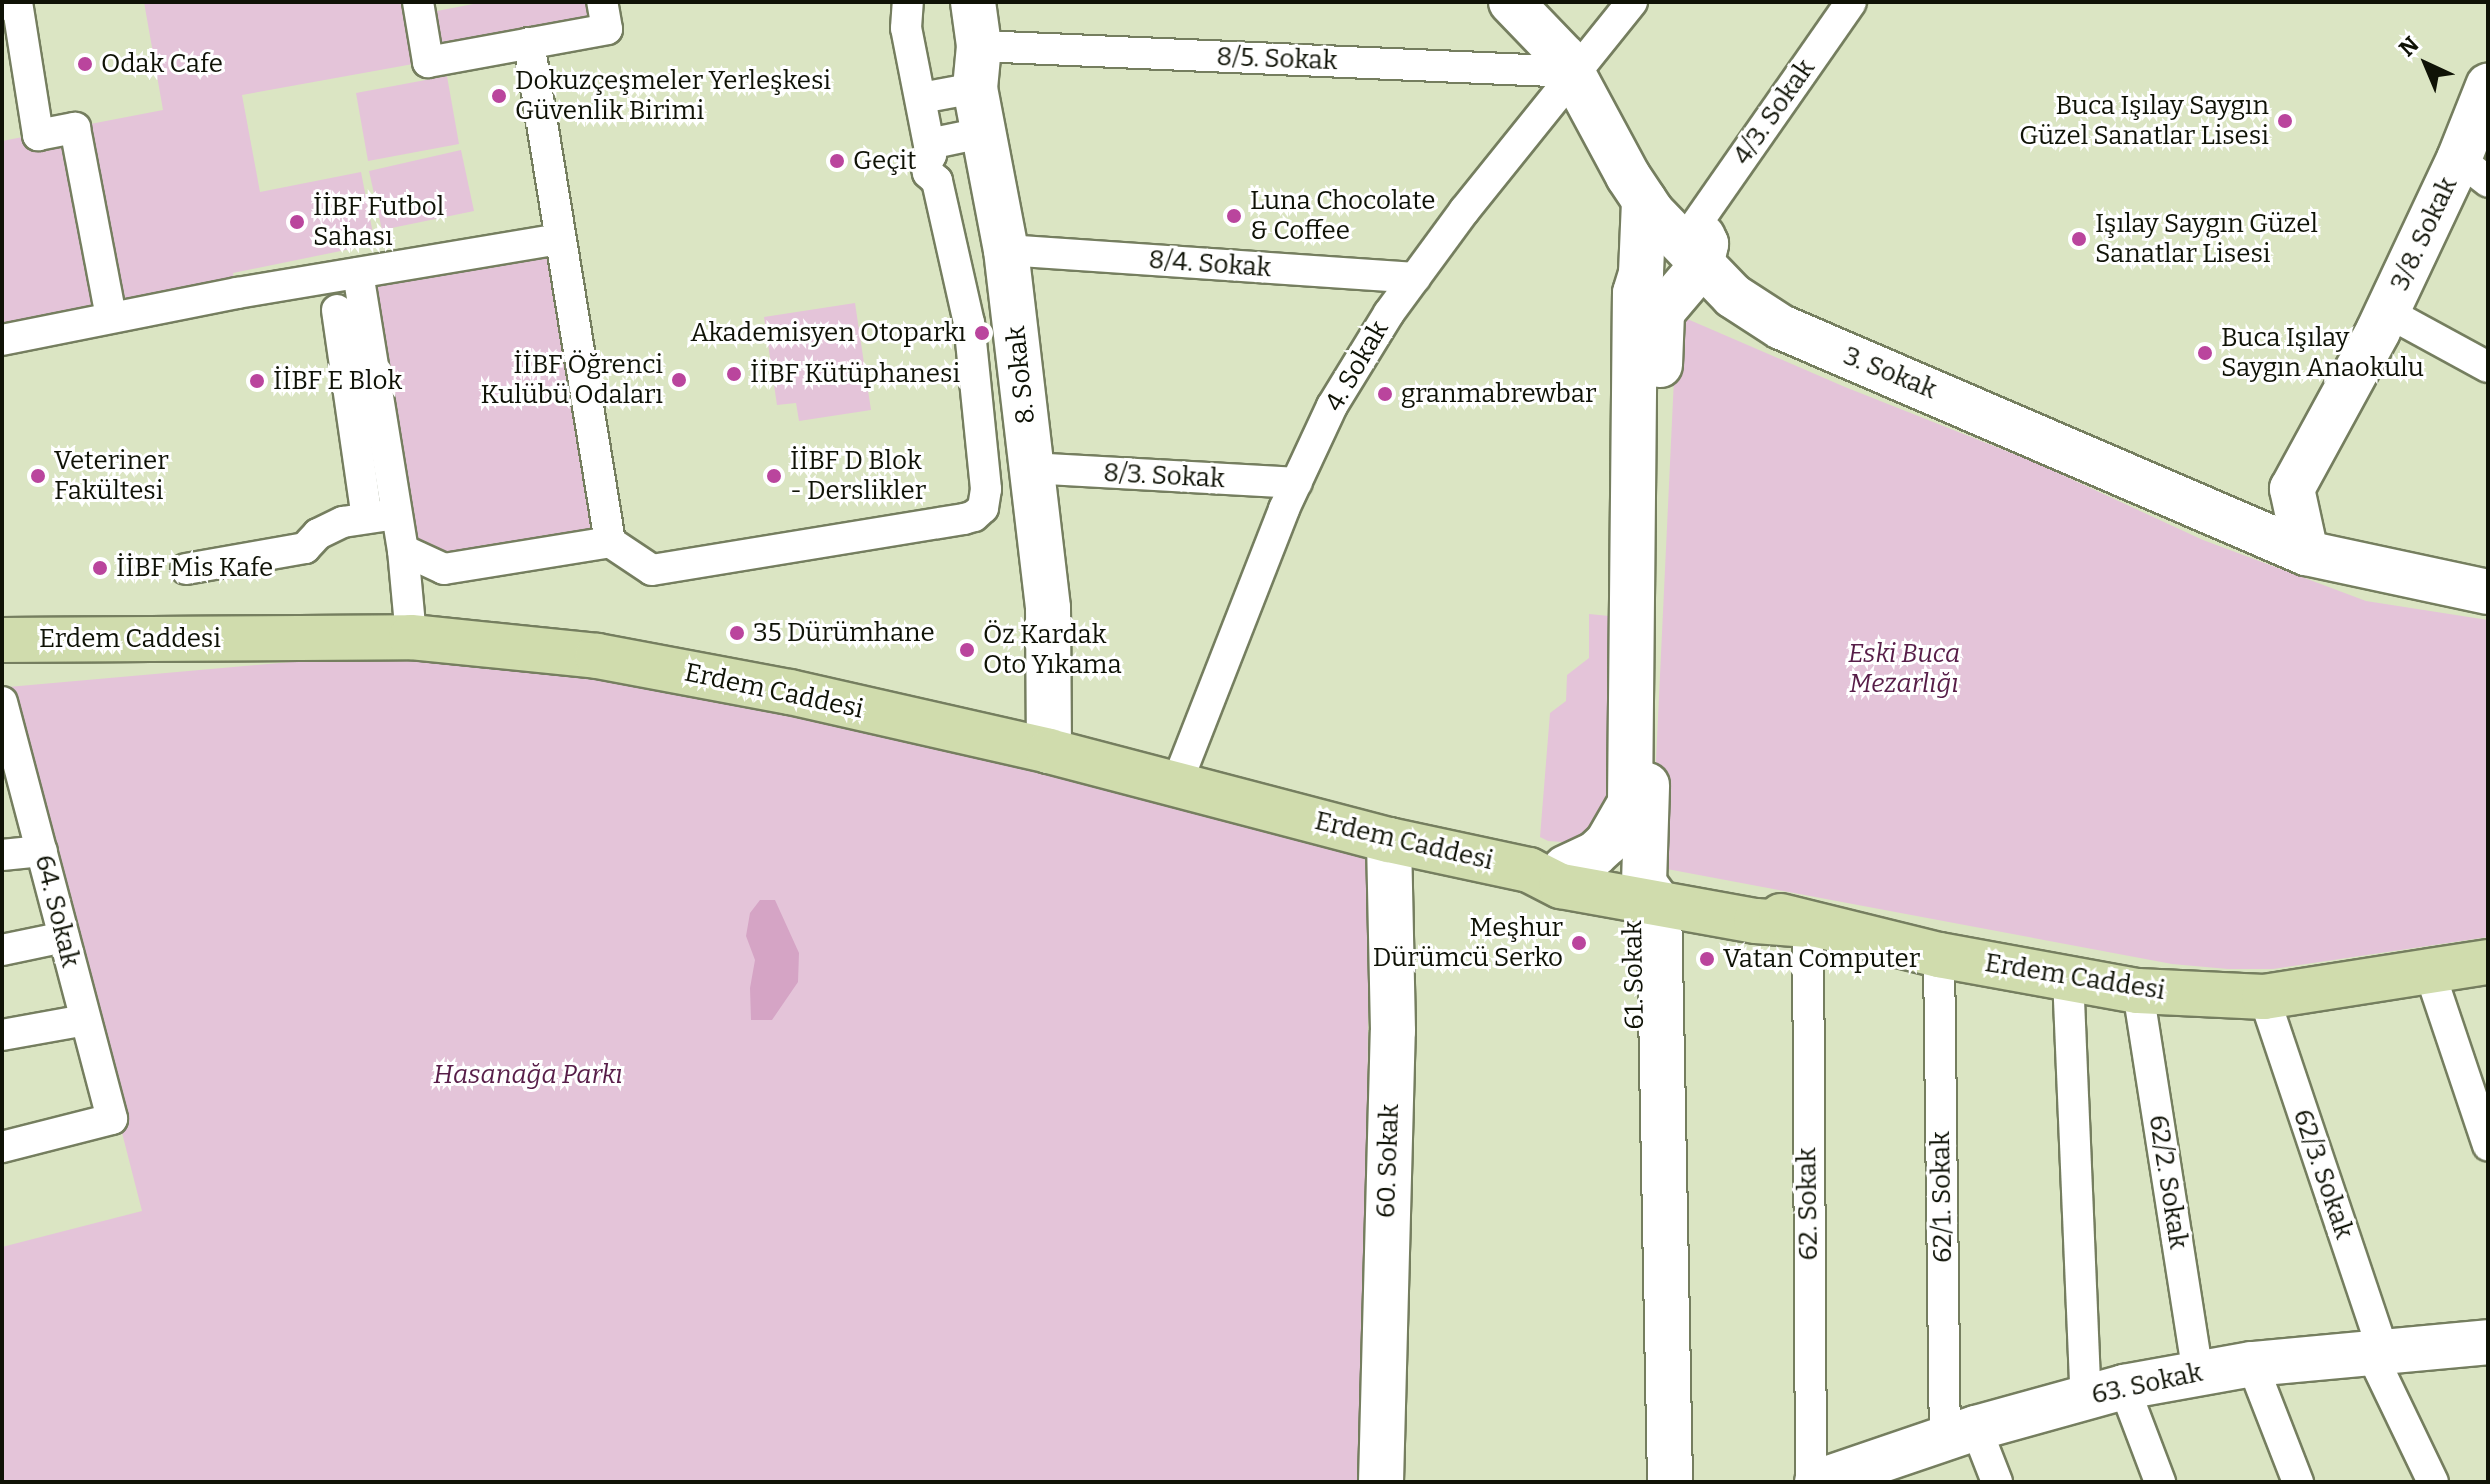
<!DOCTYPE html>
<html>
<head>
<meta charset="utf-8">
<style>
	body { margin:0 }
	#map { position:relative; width:2490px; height:1484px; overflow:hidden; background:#dbe5c3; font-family:Bitter,serif }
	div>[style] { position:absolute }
	.green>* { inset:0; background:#e4c4d9 }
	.water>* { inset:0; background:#d5a4c5 }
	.roads { filter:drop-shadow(2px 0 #757e5f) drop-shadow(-2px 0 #757e5f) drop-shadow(0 2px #757e5f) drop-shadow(0 -2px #757e5f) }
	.street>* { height:30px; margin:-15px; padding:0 15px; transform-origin:15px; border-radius:15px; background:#fff }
	.secondary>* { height:44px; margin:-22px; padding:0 22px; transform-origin:22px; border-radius:22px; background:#fff }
	.primary>* { height:44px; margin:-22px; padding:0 22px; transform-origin:22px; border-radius:22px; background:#d0dcad }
	.dots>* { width:22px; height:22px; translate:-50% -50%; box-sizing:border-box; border:4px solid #fff; border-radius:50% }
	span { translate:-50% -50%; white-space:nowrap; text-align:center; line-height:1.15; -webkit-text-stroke:6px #fff; paint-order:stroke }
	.street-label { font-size:26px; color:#0f1206 }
	.poi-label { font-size:26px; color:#0f1206 }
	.left { translate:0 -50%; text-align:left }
	.right { translate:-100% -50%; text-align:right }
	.park-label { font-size:26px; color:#571d48; font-style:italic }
	.frame { position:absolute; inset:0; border:4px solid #0f1206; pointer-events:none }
	.north { position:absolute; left:2386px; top:24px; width:80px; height:80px; -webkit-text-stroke:6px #fff; paint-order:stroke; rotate:316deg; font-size:22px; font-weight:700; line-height:32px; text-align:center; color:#0f1206 }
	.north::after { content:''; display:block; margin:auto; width:28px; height:36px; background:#0f1206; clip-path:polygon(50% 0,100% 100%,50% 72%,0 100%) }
</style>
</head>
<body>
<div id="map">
	<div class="green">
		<i style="clip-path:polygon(144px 2px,418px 2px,421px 14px,484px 2px,602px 2px,607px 29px,242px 95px,260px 192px,361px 172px,375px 244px,233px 273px,237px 293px,2px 340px,2px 141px,163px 110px)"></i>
		<i style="clip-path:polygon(447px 76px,459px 144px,368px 161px,356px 93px)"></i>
		<i style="clip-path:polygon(461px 150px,474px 211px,382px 230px,369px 171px)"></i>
		<i style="clip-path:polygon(560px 239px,610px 542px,444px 569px,403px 550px,358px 273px)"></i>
		<i style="clip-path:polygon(855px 303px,871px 410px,799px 421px,796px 403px,777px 405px,764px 317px)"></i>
		<i style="clip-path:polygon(1685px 318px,1845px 387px,2034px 462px,2203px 540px,2366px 601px,2488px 620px,2488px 937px,2273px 969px,2228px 969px,2172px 964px,1651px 866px,1676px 336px)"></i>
		<i style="clip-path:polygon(1589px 614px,1619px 617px,1612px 796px,1607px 817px,1576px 843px,1548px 841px,1540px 837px,1550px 713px,1566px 701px,1567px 675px,1589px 658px)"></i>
		<i style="clip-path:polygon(414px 651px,786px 705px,1369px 857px,1365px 1482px,2px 1482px,2px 1247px,142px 1211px,8px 687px)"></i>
	</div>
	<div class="water">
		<i style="clip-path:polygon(760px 900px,775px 900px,799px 953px,798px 982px,772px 1020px,751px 1020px,750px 988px,755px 960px,746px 936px,750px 913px)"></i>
	</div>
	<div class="roads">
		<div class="street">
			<i style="left:418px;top:2px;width:61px;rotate:80.5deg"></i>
			<i style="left:428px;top:62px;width:182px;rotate:-10.4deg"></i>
			<i style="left:607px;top:29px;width:27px;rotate:-100deg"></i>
			<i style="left:2px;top:5px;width:15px;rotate:-11deg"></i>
			<i style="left:17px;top:2px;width:135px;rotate:81deg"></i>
			<i style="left:38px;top:135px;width:38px;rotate:-11deg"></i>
			<i style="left:75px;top:128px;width:192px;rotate:79.2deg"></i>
			<i style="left:529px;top:43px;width:506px;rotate:80.78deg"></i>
			<i style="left:979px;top:46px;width:596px;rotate:2.5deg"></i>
			<i style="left:921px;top:98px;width:55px;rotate:-10.5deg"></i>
			<i style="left:929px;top:144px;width:53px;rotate:-11.9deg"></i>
			<i style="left:2459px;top:159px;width:37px;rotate:38deg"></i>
			<i style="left:1697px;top:223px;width:269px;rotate:-55.1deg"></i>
			<i style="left:1006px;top:250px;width:410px;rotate:3.9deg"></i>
			<i style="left:358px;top:273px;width:281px;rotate:80.8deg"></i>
			<i style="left:403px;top:550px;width:87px;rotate:84.7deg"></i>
			<i style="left:337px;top:310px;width:210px;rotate:81.8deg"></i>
			<i style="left:2387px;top:312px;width:115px;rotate:28.6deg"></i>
			<i style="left:2px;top:340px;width:240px;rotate:-11.3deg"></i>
			<i style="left:237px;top:293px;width:327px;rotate:-9.5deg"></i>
			<i style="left:1031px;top:468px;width:266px;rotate:3.2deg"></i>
			<i style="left:403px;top:550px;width:45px;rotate:24.9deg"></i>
			<i style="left:444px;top:569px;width:168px;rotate:-9.2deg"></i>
			<i style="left:610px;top:542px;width:50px;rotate:33.7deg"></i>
			<i style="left:652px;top:570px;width:316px;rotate:-9.3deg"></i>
			<i style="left:964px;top:519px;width:10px;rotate:-17deg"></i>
			<i style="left:974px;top:516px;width:12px;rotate:-42deg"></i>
			<i style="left:983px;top:508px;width:19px;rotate:-81deg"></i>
			<i style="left:986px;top:489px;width:167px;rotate:-95.8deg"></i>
			<i style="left:969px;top:323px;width:146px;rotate:-102.7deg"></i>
			<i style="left:937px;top:181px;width:12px;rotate:-138deg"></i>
			<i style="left:928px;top:173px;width:9px;rotate:-103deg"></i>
			<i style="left:926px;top:164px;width:10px;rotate:-61deg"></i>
			<i style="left:931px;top:155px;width:129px;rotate:-101.1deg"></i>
			<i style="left:906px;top:28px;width:26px;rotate:-86deg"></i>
			<i style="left:186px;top:569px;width:121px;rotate:-10deg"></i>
			<i style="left:305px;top:548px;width:19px;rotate:-47deg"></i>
			<i style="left:318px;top:534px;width:28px;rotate:-26deg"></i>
			<i style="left:343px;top:522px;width:54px;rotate:-8.6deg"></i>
			<i style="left:2px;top:702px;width:431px;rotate:75.2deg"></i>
			<i style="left:112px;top:1119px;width:114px;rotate:165.7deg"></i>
			<i style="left:1176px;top:785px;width:296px;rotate:-68.6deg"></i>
			<i style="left:1284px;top:509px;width:114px;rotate:-65deg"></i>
			<i style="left:1332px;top:406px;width:109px;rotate:-58.5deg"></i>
			<i style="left:1389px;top:313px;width:127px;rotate:-53.7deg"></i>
			<i style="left:1464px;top:211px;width:268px;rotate:-51.2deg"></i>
			<i style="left:2px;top:855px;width:40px;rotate:-5.7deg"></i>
			<i style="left:1808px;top:925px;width:557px;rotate:89.69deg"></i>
			<i style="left:2px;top:950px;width:63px;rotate:-11.8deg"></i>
			<i style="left:1939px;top:955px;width:484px;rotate:89.3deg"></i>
			<i style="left:2430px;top:973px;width:182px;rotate:71.4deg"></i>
			<i style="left:2068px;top:976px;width:421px;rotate:87.6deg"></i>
			<i style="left:2138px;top:991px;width:386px;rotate:81.1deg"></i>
			<i style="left:2264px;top:997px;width:373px;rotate:71.4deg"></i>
			<i style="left:2px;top:1035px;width:84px;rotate:-10.2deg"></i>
			<i style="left:2370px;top:1351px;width:145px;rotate:64.3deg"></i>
			<i style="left:2252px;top:1364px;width:127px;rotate:68.7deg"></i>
			<i style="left:2124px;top:1387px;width:102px;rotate:69.2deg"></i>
			<i style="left:1976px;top:1428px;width:58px;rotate:68.7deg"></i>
		</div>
		<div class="secondary">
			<i style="left:973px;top:2px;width:44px;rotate:82.2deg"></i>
			<i style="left:979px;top:46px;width:42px;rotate:95.4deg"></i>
			<i style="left:975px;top:88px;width:165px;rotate:79.2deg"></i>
			<i style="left:1006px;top:250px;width:360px;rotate:83.3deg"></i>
			<i style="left:1048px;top:608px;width:143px;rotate:89.6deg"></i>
			<i style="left:1511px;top:2px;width:76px;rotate:46.1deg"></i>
			<i style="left:1564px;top:57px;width:135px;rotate:61.7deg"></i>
			<i style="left:1628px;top:176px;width:43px;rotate:56.3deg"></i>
			<i style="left:1652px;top:212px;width:117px;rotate:46deg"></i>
			<i style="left:1733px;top:296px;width:57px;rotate:32.9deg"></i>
			<i style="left:1781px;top:327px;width:572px;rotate:23.29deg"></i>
			<i style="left:2306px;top:553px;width:186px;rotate:12.1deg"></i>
			<i style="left:1660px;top:365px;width:53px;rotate:-87.8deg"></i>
			<i style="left:1662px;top:312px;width:60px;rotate:-49.7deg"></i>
			<i style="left:1701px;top:266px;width:23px;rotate:-77deg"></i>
			<i style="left:1706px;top:244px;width:8px;rotate:-113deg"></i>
			<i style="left:2306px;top:553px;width:66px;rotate:-102.3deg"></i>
			<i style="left:2292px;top:489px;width:180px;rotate:-61.4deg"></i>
			<i style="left:2378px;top:331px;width:190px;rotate:-64.8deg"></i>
			<i style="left:2459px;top:159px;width:79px;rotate:-68.3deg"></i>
			<i style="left:1565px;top:868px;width:33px;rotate:-25deg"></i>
			<i style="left:1595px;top:854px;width:16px;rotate:-43deg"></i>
			<i style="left:1607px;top:843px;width:46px;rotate:-60.1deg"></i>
			<i style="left:1630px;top:803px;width:510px;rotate:-89.44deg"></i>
			<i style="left:1635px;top:293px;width:21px;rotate:-73deg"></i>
			<i style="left:1641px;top:273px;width:73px;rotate:-87.6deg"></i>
			<i style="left:1644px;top:883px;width:98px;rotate:-88.2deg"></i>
			<i style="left:1644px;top:883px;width:26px;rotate:54deg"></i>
			<i style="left:1659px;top:904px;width:578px;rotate:88.91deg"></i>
			<i style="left:1381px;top:1482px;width:451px;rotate:-88.5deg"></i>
			<i style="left:1393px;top:1031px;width:191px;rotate:-91.2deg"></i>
			<i style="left:1817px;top:1482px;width:168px;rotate:-18.8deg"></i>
			<i style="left:1976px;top:1428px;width:154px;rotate:-15.5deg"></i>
			<i style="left:2124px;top:1387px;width:130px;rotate:-10.2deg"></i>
			<i style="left:2252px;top:1364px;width:237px;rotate:-5.3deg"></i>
		</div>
		<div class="primary">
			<i style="left:2px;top:640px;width:409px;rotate:-0.4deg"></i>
			<i style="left:411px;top:637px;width:187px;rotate:5.8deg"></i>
			<i style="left:597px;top:656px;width:196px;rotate:10.6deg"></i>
			<i style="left:790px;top:692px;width:266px;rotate:12.8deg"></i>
			<i style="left:1049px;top:751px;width:351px;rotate:14.7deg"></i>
			<i style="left:1389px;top:840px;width:143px;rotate:12.1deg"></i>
			<i style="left:1529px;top:870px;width:36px;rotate:27deg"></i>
			<i style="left:1561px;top:886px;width:198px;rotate:10.2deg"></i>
			<i style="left:1756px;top:921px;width:52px;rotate:4.4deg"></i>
			<i style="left:1781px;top:916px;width:163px;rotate:13.9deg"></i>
			<i style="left:1939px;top:955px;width:202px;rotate:10.3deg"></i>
			<i style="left:2138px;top:991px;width:126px;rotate:2.7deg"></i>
			<i style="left:2264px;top:997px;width:227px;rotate:-8.9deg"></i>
		</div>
	</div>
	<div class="dots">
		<i style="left:85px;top:64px;background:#ba459d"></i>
		<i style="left:499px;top:96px;background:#ba459d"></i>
		<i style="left:2285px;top:121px;background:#ba459d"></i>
		<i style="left:837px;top:161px;background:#ba459d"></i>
		<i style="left:1234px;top:216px;background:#ba459d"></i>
		<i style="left:297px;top:222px;background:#ba459d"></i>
		<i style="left:2079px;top:239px;background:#ba459d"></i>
		<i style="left:982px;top:333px;background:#ba459d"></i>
		<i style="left:2205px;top:353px;background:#ba459d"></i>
		<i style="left:734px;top:374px;background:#ba459d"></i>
		<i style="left:679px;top:380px;background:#ba459d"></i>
		<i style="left:257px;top:381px;background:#ba459d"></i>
		<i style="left:1385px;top:394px;background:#ba459d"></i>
		<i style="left:38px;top:476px;background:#ba459d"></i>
		<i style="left:774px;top:476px;background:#ba459d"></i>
		<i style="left:100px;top:568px;background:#ba459d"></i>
		<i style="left:737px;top:633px;background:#ba459d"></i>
		<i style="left:967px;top:650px;background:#ba459d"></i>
		<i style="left:1579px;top:943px;background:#ba459d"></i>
		<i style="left:1707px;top:959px;background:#ba459d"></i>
	</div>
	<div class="street-label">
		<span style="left:1277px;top:59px;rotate:2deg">8/5. Sokak</span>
		<span style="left:1774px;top:112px;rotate:-55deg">4/3. Sokak</span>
		<span style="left:2424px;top:234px;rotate:-65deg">3/8. Sokak</span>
		<span style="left:1210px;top:264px;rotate:4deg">8/4. Sokak</span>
		<span style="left:1357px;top:366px;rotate:-60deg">4. Sokak</span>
		<span style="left:1890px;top:373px;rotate:22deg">3. Sokak</span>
		<span style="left:1021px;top:375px;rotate:-96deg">8. Sokak</span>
		<span style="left:1164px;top:476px;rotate:3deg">8/3. Sokak</span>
		<span style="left:130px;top:639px">Erdem Caddesi</span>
		<span style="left:774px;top:691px;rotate:12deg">Erdem Caddesi</span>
		<span style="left:1404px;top:841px;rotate:13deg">Erdem Caddesi</span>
		<span style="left:57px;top:911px;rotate:76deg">64. Sokak</span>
		<span style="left:1634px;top:975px;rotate:-91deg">61. Sokak</span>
		<span style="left:2075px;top:977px;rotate:9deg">Erdem Caddesi</span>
		<span style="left:1388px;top:1161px;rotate:-88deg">60. Sokak</span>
		<span style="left:2323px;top:1174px;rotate:71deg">62/3. Sokak</span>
		<span style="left:2168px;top:1182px;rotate:81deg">62/2. Sokak</span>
		<span style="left:1942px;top:1197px;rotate:-91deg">62/1. Sokak</span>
		<span style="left:1808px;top:1204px;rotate:-91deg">62. Sokak</span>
		<span style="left:2147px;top:1384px;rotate:-12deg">63. Sokak</span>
	</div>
	<div class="poi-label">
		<span class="left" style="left:101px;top:64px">Odak Cafe</span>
		<span class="left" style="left:515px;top:96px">Dokuzçeşmeler Yerleşkesi<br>Güvenlik Birimi</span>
		<span class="right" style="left:2269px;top:121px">Buca Işılay Saygın<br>Güzel Sanatlar Lisesi</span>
		<span class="left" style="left:853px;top:161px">Geçit</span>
		<span class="left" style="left:1250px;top:216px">Luna Chocolate<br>&amp; Coffee</span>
		<span class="left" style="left:313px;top:222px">İİBF Futbol<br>Sahası</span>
		<span class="left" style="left:2095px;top:239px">Işılay Saygın Güzel<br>Sanatlar Lisesi</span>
		<span class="right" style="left:966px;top:333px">Akademisyen Otoparkı</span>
		<span class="left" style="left:2221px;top:353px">Buca Işılay<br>Saygın Anaokulu</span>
		<span class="right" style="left:663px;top:380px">İİBF Öğrenci<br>Kulübü Odaları</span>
		<span class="left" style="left:750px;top:374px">İİBF Kütüphanesi</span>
		<span class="left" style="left:273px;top:381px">İİBF E Blok</span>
		<span class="left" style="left:1401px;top:394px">granmabrewbar</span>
		<span class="left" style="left:54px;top:476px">Veteriner<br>Fakültesi</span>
		<span class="left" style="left:790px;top:476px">İİBF D Blok<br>- Derslikler</span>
		<span class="left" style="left:116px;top:568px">İİBF Mis Kafe</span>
		<span class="left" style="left:753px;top:633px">35 Dürümhane</span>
		<span class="left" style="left:983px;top:650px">Öz Kardak<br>Oto Yıkama</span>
		<span class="right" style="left:1563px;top:943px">Meşhur<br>Dürümcü Serko</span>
		<span class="left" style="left:1723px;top:959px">Vatan Computer</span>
	</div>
	<div class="park-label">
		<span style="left:1904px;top:669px">Eski Buca<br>Mezarlığı</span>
		<span style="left:528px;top:1075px">Hasanağa Parkı</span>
	</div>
	<div class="frame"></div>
	<div class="north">N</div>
</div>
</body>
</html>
